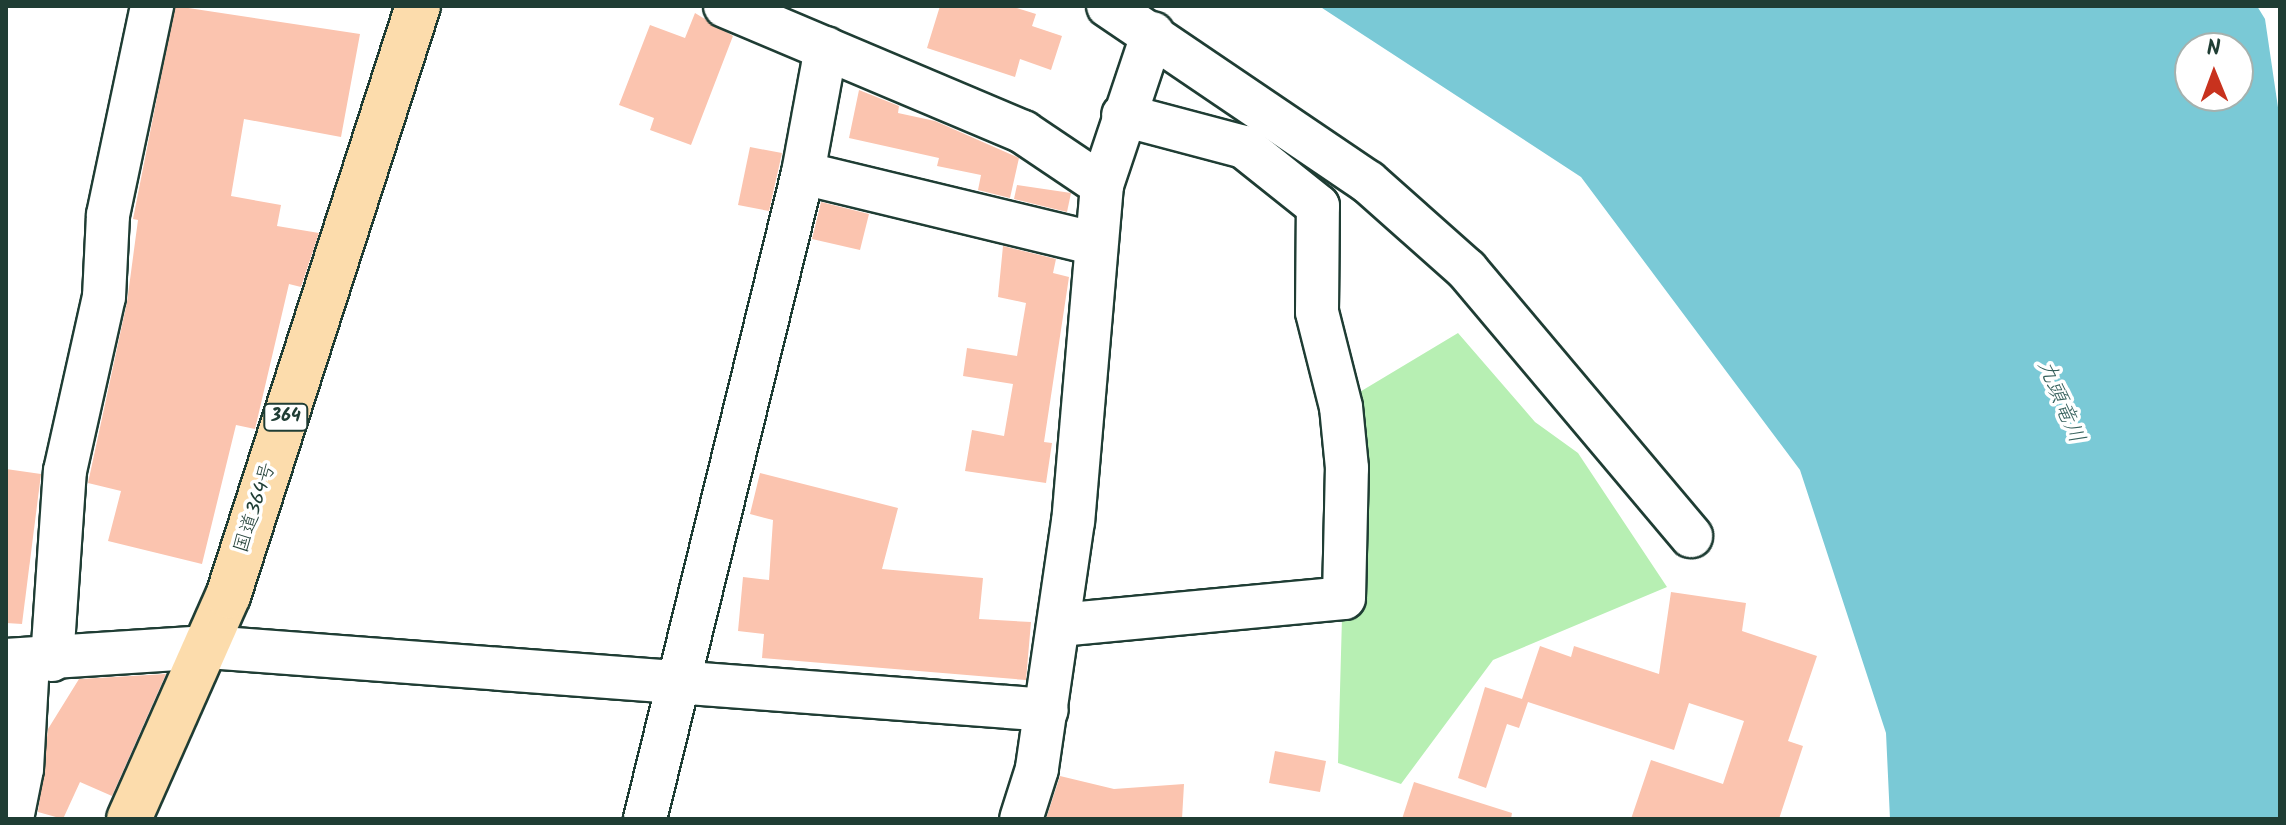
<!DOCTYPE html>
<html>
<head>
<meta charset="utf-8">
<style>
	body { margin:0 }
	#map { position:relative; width:2286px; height:825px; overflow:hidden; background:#fff; font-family:Kalam,"Klee One",sans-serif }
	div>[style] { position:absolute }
	.green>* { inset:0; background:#b7efb3 }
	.water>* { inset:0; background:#7ac9d6 }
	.building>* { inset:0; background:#fbc4af }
	.roads { filter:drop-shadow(2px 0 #1f3d34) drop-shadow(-2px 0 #1f3d34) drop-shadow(0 2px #1f3d34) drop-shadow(0 -2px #1f3d34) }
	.minor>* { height:42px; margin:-21px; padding:0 21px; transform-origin:21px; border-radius:21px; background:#fff }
	.highway>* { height:44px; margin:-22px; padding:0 22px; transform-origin:22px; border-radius:22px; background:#fcdcac }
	span { translate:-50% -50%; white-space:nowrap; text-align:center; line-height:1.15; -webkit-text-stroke:7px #fff; paint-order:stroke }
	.shield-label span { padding:2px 6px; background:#fff; border:2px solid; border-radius:6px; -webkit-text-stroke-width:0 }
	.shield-label { font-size:18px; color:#1f3d34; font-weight:700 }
	.street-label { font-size:20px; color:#1f3d34 }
	.water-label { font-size:22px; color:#36605c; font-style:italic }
	.frame { position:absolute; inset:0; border:8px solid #1f3d34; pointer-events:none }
	.north { position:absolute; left:2174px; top:32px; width:80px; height:80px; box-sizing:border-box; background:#fff; border:2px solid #a5b1ae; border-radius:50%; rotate:359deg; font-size:22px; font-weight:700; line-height:32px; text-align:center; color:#1f3d34 }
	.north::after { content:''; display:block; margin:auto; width:28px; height:36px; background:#c8321e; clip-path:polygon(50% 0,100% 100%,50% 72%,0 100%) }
</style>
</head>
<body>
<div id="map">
	<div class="green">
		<i style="clip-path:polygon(1458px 333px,1535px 422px,1578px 453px,1667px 587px,1493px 660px,1401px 784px,1338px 763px,1348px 399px)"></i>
	</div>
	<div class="water">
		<i style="clip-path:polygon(evenodd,1319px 6px,2257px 6px,2265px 19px,2280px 121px,2280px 819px,1890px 819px,1886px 733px,1800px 470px,1581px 177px,1319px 6px,2190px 48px,2238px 48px,2238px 96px,2190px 96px,2190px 48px)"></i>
	</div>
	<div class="building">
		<i style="clip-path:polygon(175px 6px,360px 34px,341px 137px,244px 119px,231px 196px,281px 205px,277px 226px,319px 233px,301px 287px,289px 284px,255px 429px,236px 425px,202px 564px,108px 541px,121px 491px,88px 483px,127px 302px,138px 220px,133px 219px)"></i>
		<i style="clip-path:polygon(940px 6px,1010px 6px,1036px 14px,1032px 26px,1062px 36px,1051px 70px,1020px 59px,1015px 77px,927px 48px)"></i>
		<i style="clip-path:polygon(695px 13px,733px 36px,691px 145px,650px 130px,654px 118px,619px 105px,650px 25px,685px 38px)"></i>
		<i style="clip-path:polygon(859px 90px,899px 106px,898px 113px,935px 121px,1019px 158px,1010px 198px,978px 190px,981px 175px,937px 166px,939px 158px,849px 138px)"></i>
		<i style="clip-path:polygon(750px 147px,782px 153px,769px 211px,738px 205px)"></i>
		<i style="clip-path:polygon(1017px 185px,1071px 193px,1067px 212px,1014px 199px)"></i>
		<i style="clip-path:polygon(821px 202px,869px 214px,860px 250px,812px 239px)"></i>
		<i style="clip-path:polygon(1003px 246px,1056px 259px,1053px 273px,1069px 277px,1044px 442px,1052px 443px,1046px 483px,965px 471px,972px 430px,1004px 436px,1013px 384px,963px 376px,967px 348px,1017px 356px,1026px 303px,998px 297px)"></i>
		<i style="clip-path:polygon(6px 469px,41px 474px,22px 624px,6px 623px)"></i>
		<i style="clip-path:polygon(760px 473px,898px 508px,882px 569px,983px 578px,979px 619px,1031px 622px,1026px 680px,762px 658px,764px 634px,738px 631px,743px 577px,769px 580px,773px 520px,750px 514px)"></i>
		<i style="clip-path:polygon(1671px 592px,1746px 603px,1742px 631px,1817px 656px,1788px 741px,1803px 746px,1779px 819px,1631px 819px,1651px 760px,1723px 784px,1744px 721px,1689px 703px,1674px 750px,1528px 702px,1519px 728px,1507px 724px,1486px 788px,1458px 778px,1485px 687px,1522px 699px,1540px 646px,1571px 657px,1574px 646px,1659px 674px)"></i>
		<i style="clip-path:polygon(166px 674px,112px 796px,80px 782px,63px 819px,38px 812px,48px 729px,79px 679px)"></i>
		<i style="clip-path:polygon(1275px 751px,1326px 761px,1320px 792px,1269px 783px)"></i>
		<i style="clip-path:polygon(1060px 776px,1114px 789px,1184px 784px,1182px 819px,1046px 819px)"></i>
		<i style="clip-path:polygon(1414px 782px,1512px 813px,1511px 819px,1402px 819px)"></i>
	</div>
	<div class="roads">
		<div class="minor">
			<i style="left:725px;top:6px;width:324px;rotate:22.9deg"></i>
			<i style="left:1023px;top:132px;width:95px;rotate:33.9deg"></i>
			<i style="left:1102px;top:185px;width:337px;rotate:94.9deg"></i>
			<i style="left:1073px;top:521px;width:251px;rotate:98.3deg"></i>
			<i style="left:1037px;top:769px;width:52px;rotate:107.7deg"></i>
			<i style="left:1108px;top:6px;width:314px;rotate:34.1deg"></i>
			<i style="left:1368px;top:182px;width:132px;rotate:41.6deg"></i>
			<i style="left:1467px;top:270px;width:348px;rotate:49.9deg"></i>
			<i style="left:803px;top:173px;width:298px;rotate:13.6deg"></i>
			<i style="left:1102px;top:185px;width:160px;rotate:-71.5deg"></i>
			<i style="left:1059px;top:625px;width:286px;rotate:-5.4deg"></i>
			<i style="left:1344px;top:598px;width:130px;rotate:-88.7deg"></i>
			<i style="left:1347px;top:468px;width:61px;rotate:-95.6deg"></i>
			<i style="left:1341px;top:407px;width:98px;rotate:-104.2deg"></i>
			<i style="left:1317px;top:312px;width:106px;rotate:-89.5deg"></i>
			<i style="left:1318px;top:206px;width:95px;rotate:-141.4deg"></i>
			<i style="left:1244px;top:147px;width:125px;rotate:-165.2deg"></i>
			<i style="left:6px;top:660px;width:202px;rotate:-3.7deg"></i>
			<i style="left:208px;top:647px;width:841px;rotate:4.29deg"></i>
			<i style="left:52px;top:660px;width:189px;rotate:-86.1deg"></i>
			<i style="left:65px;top:471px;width:178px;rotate:-77.4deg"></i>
			<i style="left:104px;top:297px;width:82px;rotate:-87.2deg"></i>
			<i style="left:108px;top:215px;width:214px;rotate:-78.1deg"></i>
			<i style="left:12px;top:819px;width:51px;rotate:-78.7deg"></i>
			<i style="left:22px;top:769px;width:106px;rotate:-86.8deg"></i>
			<i style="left:645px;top:819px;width:665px;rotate:-76.26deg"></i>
			<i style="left:803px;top:173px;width:127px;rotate:-79.6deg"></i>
		</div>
		<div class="highway">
			<i style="left:129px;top:819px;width:244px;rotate:-66.1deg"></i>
			<i style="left:228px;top:596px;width:620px;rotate:-72.15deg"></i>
		</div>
	</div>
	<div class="shield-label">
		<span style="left:286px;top:417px">364</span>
	</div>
	<div class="street-label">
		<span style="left:256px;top:508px;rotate:-72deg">国道364号</span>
	</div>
	<div class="water-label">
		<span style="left:2060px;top:402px;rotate:67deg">九頭竜川</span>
	</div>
	<div class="frame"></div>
	<div class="north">N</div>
</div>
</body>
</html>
